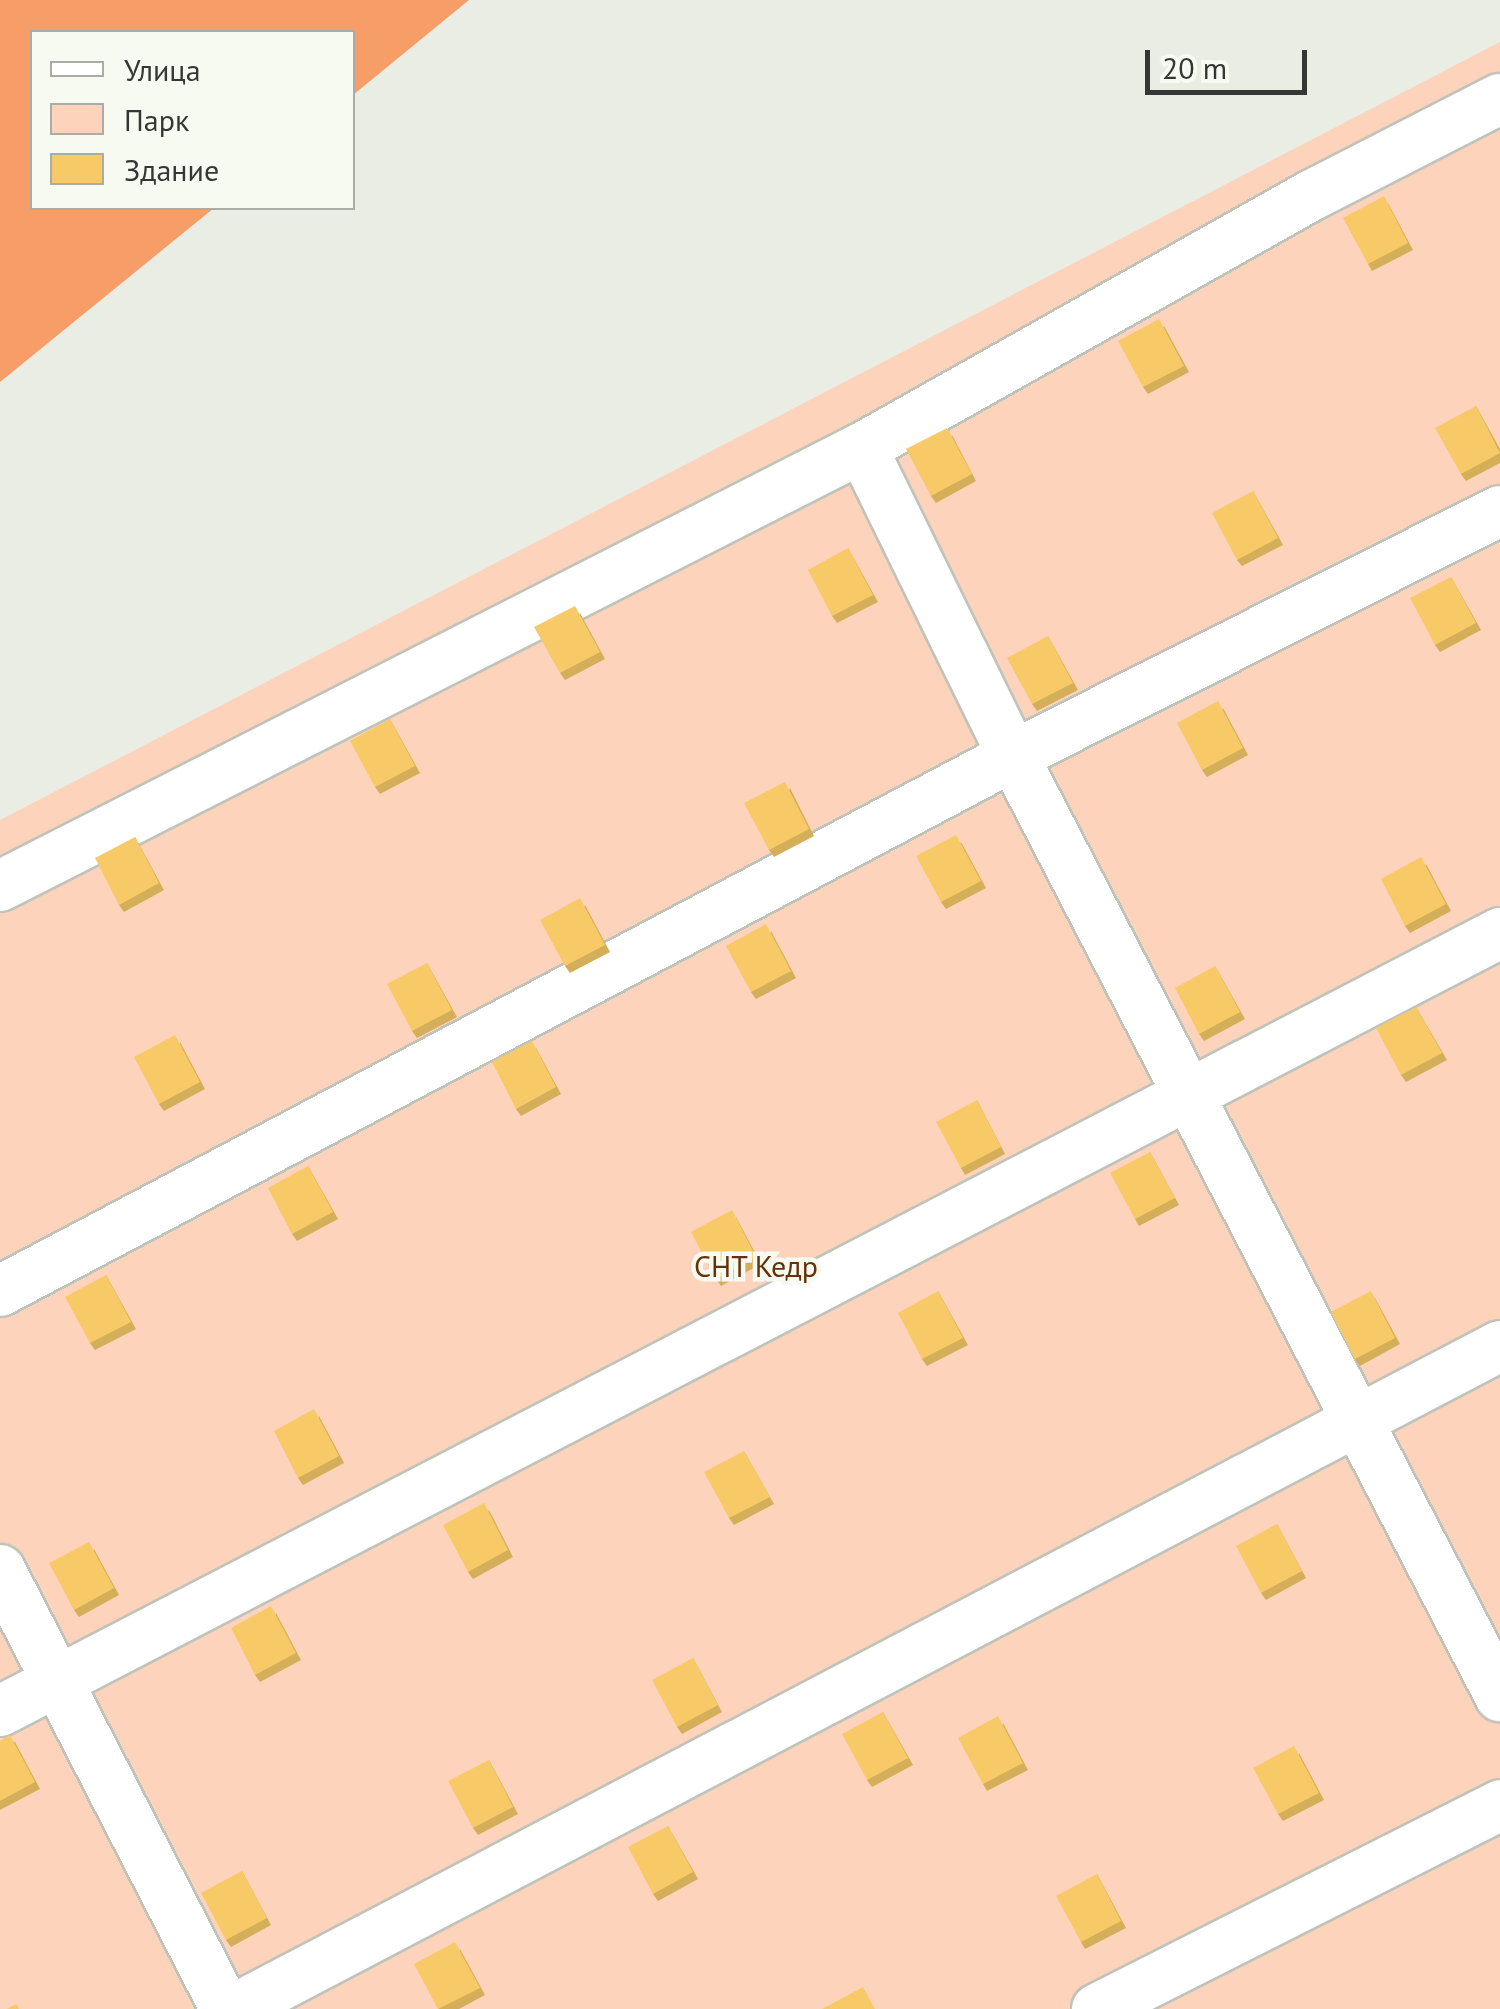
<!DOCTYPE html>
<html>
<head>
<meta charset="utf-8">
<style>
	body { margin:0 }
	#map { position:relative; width:1500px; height:2009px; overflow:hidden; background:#eaede4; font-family:"PT Sans",sans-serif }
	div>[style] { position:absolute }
	.green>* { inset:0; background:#fdd3bb }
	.forest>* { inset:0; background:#f79d68 }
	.roads { filter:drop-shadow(2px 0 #c0c3ba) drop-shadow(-2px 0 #c0c3ba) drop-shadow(0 2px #c0c3ba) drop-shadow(0 -2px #c0c3ba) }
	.street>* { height:50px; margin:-25px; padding:0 25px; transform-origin:25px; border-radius:25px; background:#fff }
	.wall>* { inset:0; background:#d4ae59 }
	.building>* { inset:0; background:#f7ca67 }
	span { translate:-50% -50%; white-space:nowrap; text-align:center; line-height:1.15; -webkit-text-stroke:9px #f7faf1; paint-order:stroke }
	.park-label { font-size:30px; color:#683006 }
	.legend { position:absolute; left:30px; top:30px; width:325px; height:180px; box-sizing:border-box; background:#f7faf1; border:2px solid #aaaca5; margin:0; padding:12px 18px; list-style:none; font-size:30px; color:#363734 }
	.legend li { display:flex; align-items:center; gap:20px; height:50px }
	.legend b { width:50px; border:2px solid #aaaca5 }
	.scale { position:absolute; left:1145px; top:50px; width:162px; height:45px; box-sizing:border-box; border:5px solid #363734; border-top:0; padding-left:12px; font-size:30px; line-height:35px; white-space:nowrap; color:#363734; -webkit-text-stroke:8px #f7faf1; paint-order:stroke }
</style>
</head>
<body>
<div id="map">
	<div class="green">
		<i style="clip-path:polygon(1500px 42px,1500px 2009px,0 2009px,0 820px)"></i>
	</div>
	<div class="forest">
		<i style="clip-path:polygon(0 0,469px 0,353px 95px,352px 32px,32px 32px,32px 208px,214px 208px,0 382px)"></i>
	</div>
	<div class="roads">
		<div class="street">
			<i style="left:862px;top:448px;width:343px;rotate:63.9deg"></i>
			<i style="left:1013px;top:756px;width:1059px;rotate:62.61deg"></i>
			<i style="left:0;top:886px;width:967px;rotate:-26.94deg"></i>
			<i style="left:862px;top:448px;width:516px;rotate:-29.35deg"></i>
			<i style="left:1312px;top:195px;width:211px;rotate:-27.1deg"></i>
			<i style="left:0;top:1291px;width:1146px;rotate:-27.84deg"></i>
			<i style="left:1013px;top:756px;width:545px;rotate:-26.71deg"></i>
			<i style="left:0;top:1570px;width:494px;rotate:62.8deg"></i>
			<i style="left:0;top:1711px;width:1690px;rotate:-27.41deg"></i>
			<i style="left:235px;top:2009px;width:1428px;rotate:-27.66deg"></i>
			<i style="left:1097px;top:2009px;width:452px;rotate:-26.8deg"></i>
		</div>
	</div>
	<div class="wall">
		<i style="clip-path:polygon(1388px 203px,1413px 250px,1372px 271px,1368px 264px)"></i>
		<i style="clip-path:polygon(1164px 326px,1189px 372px,1148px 394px,1143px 387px)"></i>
		<i style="clip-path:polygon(1476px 406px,1500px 449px,1500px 463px,1466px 481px,1461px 474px)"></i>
		<i style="clip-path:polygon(952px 435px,976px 481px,936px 503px,931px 496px)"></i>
		<i style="clip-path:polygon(1253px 491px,1283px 545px,1242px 566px,1237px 560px)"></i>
		<i style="clip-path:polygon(848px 548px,878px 602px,837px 623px,832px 616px)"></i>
		<i style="clip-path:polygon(1451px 577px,1481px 630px,1440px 652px,1435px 645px)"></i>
		<i style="clip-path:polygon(580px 613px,605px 659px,565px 680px,560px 673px)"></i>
		<i style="clip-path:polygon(1048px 636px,1078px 690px,1037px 711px,1032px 704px)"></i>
		<i style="clip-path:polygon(1223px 708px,1248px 755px,1207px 777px,1202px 770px)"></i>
		<i style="clip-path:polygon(390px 719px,420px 773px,380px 794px,375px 787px)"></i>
		<i style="clip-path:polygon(790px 788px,814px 836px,774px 857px,769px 850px)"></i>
		<i style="clip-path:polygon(135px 837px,164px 890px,124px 912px,119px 905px)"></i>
		<i style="clip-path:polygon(961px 842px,986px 888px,946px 909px,941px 902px)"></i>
		<i style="clip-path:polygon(1426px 864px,1451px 911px,1410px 933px,1405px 926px)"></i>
		<i style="clip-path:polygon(585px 905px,610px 952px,570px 973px,565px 966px)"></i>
		<i style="clip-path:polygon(771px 931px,796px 978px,756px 999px,751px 992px)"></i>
		<i style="clip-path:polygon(427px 963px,457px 1017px,417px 1038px,412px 1031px)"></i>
		<i style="clip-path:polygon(1215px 966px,1245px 1019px,1204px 1041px,1199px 1034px)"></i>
		<i style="clip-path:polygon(1416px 1007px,1447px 1060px,1406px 1082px,1401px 1075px)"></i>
		<i style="clip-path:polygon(180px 1042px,205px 1089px,164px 1111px,159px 1104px)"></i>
		<i style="clip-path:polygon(536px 1048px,561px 1094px,521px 1116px,516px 1109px)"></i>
		<i style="clip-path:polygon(977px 1100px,1005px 1154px,965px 1175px,961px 1168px)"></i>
		<i style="clip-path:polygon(1150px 1152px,1179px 1205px,1139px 1226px,1135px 1219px)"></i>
		<i style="clip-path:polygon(308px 1166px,338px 1219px,297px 1241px,292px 1234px)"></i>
		<i style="clip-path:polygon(736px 1217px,761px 1264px,721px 1286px,716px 1279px)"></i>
		<i style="clip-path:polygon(106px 1275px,136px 1329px,95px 1350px,90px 1343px)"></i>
		<i style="clip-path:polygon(938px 1291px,968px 1345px,927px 1366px,922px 1359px)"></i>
		<i style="clip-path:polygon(1375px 1298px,1400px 1344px,1360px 1366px,1355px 1359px)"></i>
		<i style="clip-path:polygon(319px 1416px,344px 1463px,303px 1485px,298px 1478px)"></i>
		<i style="clip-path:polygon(744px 1451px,774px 1504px,734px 1525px,729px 1518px)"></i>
		<i style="clip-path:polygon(489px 1510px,513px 1557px,473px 1579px,468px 1572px)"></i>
		<i style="clip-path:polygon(1277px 1524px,1306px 1578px,1266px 1600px,1261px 1593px)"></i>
		<i style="clip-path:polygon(94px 1549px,119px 1595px,79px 1617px,74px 1610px)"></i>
		<i style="clip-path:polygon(276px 1613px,301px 1660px,260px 1682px,255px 1675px)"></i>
		<i style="clip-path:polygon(693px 1658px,722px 1712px,682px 1734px,677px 1727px)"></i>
		<i style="clip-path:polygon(883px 1712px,913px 1765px,872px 1787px,867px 1780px)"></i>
		<i style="clip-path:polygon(1003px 1723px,1028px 1770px,987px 1791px,983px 1784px)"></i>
		<i style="clip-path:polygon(0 1741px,15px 1742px,40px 1789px,0 1810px)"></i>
		<i style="clip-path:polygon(1299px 1753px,1324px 1800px,1283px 1821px,1278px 1814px)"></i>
		<i style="clip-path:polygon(489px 1760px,518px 1814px,478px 1835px,473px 1828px)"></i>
		<i style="clip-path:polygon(668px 1826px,698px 1879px,658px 1901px,653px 1894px)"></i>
		<i style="clip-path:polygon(242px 1871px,271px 1925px,231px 1947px,226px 1940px)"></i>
		<i style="clip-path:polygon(1097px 1874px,1126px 1928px,1085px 1949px,1081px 1942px)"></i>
		<i style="clip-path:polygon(460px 1949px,485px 1995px,459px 2009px,438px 2009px)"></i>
	</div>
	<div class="building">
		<i style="clip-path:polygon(1384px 196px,1408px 243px,1368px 264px,1343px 218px)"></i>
		<i style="clip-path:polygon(1159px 319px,1184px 366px,1143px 387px,1118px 341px)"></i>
		<i style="clip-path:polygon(1476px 406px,1500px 453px,1461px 474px,1435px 428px)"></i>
		<i style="clip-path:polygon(947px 428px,972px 474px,931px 496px,906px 449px)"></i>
		<i style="clip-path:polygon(1253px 491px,1278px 538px,1237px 560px,1212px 513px)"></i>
		<i style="clip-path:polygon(848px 548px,873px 595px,832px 616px,808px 570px)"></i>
		<i style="clip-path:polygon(1451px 577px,1476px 623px,1435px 645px,1410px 598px)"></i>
		<i style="clip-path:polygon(575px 606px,600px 652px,560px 673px,534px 627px)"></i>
		<i style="clip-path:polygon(1048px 636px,1073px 683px,1032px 704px,1007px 658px)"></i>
		<i style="clip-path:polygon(1218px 701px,1243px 748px,1202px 770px,1177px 723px)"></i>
		<i style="clip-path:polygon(390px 719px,415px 766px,375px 787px,350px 741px)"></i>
		<i style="clip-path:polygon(785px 782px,809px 829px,769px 850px,744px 803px)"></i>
		<i style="clip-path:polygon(956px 835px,981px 881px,941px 902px,916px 856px)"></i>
		<i style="clip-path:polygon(135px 837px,159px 883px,119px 905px,95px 858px)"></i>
		<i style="clip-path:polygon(1421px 857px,1446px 904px,1405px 926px,1381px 879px)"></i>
		<i style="clip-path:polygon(580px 898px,605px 945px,565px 966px,540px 920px)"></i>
		<i style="clip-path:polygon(766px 924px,791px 971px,751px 992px,726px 946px)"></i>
		<i style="clip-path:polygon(427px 963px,452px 1010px,412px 1031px,387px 984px)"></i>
		<i style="clip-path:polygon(1215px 966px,1240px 1012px,1199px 1034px,1175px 988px)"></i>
		<i style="clip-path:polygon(1416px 1007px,1442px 1053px,1401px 1075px,1376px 1028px)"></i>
		<i style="clip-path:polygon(175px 1035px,200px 1082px,159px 1104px,134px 1057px)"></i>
		<i style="clip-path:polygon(532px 1041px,556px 1087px,516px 1109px,492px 1062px)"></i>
		<i style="clip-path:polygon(977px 1100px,1001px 1147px,961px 1168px,936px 1122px)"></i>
		<i style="clip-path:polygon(1150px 1152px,1175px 1198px,1135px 1219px,1110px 1173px)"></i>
		<i style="clip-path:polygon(308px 1166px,333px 1212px,292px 1234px,268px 1188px)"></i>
		<i style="clip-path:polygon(732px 1210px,756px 1257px,716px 1279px,691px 1232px)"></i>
		<i style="clip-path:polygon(106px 1275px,131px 1322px,90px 1343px,65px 1297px)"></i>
		<i style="clip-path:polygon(938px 1291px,963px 1338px,922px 1359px,898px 1313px)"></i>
		<i style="clip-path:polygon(1371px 1291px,1395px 1338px,1355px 1359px,1331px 1312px)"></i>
		<i style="clip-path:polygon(314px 1409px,339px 1456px,298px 1478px,274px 1431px)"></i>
		<i style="clip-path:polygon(744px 1451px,770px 1497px,729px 1518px,704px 1472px)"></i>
		<i style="clip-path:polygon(484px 1503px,508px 1550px,468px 1572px,443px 1525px)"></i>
		<i style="clip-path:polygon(1277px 1524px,1302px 1571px,1261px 1593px,1236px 1546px)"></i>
		<i style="clip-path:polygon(89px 1542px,114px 1588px,74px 1610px,49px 1563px)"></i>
		<i style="clip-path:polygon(271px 1606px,296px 1653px,255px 1675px,231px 1628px)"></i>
		<i style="clip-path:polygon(693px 1658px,718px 1705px,677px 1727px,652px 1680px)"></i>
		<i style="clip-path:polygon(883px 1712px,908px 1758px,867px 1780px,842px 1734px)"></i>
		<i style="clip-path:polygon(998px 1716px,1023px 1763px,983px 1784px,958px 1738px)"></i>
		<i style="clip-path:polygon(10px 1735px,35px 1782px,0 1801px,0 1741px)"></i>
		<i style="clip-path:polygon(1294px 1746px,1319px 1793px,1278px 1814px,1253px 1768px)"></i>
		<i style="clip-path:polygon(489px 1760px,513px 1807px,473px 1828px,448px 1781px)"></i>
		<i style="clip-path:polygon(668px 1826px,693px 1872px,653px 1894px,628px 1847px)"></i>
		<i style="clip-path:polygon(242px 1871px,267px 1918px,226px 1940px,201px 1893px)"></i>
		<i style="clip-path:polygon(1097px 1874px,1121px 1921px,1081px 1942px,1056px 1896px)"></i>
		<i style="clip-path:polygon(455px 1942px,480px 1988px,438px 2009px,414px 1964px)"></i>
		<i style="clip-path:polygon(863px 1987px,875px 2009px,822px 2009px)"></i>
		<i style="clip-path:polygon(16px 2004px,19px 2009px,7px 2009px)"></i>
	</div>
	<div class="park-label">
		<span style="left:756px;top:1266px">СНТ Кедр</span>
	</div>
	<ul class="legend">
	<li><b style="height:12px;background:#fff"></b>Улица</li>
	<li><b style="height:28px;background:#fdd3bb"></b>Парк</li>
	<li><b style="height:28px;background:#f7ca67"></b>Здание</li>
	</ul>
	<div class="scale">20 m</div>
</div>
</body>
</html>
